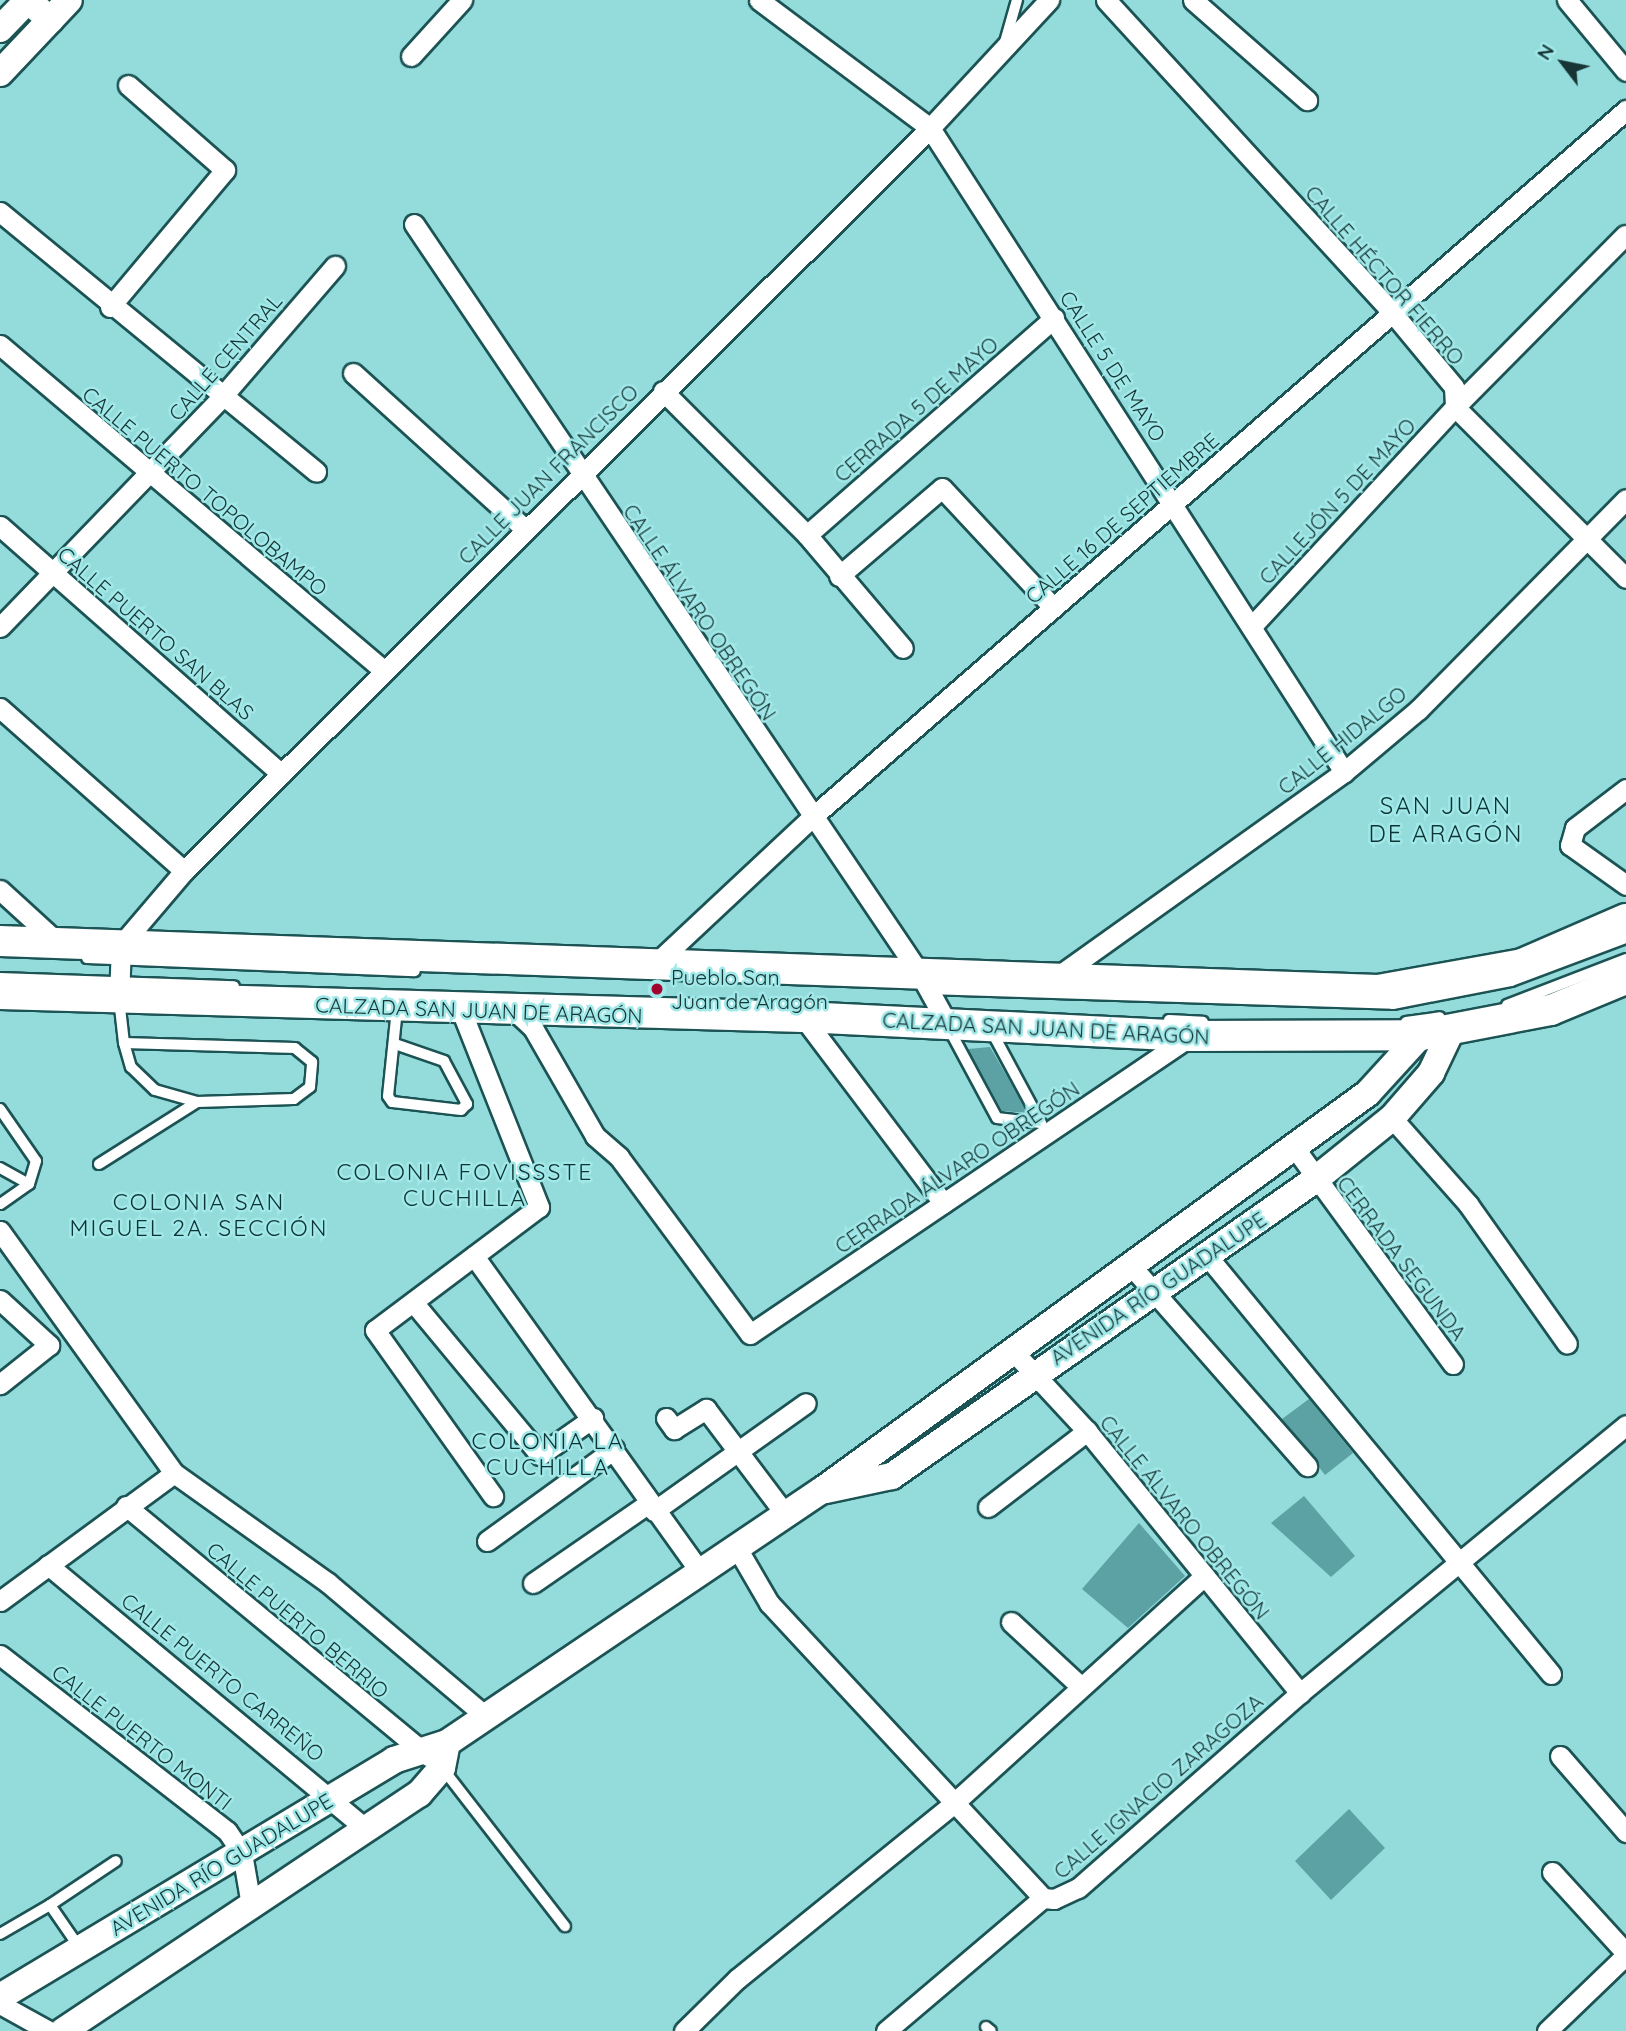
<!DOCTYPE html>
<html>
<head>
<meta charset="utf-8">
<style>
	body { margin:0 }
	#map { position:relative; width:1626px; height:2031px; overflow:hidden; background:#94dbdc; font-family:Quicksand,sans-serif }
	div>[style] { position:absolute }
	.building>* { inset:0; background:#5ca1a3 }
	.roads { filter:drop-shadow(2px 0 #1c5354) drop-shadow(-2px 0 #1c5354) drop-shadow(0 2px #1c5354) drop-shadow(0 -2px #1c5354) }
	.lane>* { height:10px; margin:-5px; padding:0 5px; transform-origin:5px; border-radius:5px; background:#fff }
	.street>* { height:19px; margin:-9.5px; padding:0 9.5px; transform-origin:9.5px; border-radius:9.5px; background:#fff }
	.secondary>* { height:26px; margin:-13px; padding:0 13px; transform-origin:13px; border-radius:13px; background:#fff }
	.primary>* { height:30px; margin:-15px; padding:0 15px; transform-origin:15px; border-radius:15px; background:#fff }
	.dots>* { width:19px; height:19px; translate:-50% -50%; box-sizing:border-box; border:4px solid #a1e8e9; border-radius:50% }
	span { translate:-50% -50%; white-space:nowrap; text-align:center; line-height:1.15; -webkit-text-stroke:5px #a1e8e9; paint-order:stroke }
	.street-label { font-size:21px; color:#173535 }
	.poi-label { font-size:21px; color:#173535 }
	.left { translate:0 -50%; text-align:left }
	.neighbourhood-label { font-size:23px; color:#0d3335; letter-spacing:2px }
	.quarter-label { font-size:24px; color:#0d3335; letter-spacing:2px }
	.north { position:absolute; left:1528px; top:28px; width:70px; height:70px; -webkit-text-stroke:5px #a1e8e9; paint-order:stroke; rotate:302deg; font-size:19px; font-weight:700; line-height:28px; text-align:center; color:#173535 }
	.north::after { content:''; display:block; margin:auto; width:24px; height:32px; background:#173535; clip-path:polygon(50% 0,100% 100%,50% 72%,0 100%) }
</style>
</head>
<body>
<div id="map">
	<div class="building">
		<i style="clip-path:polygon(990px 1047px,1008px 1078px,1027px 1113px,1002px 1111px,968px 1049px)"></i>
		<i style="clip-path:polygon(1309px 1399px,1353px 1453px,1325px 1475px,1282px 1419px)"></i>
		<i style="clip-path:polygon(1304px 1496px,1355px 1556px,1331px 1577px,1271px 1523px)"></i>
		<i style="clip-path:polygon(1139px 1523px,1185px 1576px,1128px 1628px,1082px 1589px)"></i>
		<i style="clip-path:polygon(1349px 1809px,1385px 1848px,1331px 1900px,1295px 1861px)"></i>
	</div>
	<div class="roads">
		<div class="lane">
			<i style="left:1005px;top:42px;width:44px;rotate:-74.1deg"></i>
			<i style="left:87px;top:958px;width:328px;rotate:2.3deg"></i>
			<i style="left:0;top:978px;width:234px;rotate:2deg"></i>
			<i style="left:927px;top:989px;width:466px;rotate:1.8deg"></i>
			<i style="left:1393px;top:1004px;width:120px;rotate:-11deg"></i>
			<i style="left:1511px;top:981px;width:123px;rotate:-20.5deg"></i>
			<i style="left:119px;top:999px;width:44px;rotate:83.5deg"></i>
			<i style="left:124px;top:1043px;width:25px;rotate:74deg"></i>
			<i style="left:131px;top:1067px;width:33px;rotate:44deg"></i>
			<i style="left:155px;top:1090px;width:44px;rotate:15.9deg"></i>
			<i style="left:197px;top:1102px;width:97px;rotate:-1.8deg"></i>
			<i style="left:294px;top:1099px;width:20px;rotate:-37deg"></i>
			<i style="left:310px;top:1087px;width:25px;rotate:-85deg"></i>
			<i style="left:312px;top:1062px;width:22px;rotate:-141deg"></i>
			<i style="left:295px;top:1048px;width:171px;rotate:-178.3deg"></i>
			<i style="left:1507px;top:1005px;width:128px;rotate:-21.1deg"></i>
			<i style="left:1169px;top:1020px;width:34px;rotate:3deg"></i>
			<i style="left:1406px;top:1022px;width:34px;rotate:-8deg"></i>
			<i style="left:949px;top:1029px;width:101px;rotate:61.7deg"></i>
			<i style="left:997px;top:1118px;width:44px;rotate:6.5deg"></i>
			<i style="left:1041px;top:1123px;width:106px;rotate:-118.3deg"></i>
			<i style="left:395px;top:1044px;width:52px;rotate:19.1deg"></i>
			<i style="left:444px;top:1061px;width:49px;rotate:61.9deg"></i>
			<i style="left:467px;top:1104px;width:8px;rotate:135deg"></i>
			<i style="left:461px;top:1110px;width:69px;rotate:-173.4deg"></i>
			<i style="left:392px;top:1102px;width:7px;rotate:-124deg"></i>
			<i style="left:388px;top:1096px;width:87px;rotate:-84.1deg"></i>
			<i style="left:0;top:1109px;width:63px;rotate:55.3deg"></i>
			<i style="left:36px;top:1161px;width:24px;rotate:107deg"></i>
			<i style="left:29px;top:1184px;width:35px;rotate:145deg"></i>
			<i style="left:99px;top:1164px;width:116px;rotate:-32.3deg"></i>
			<i style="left:0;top:1168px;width:33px;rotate:29deg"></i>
			<i style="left:443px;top:1769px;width:199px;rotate:52.2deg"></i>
			<i style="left:0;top:1934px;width:58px;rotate:-30.1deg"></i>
			<i style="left:79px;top:1947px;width:51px;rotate:-124.6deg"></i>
			<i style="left:50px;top:1905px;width:79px;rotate:-33.7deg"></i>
			<i style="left:986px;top:2027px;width:6px;rotate:39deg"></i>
		</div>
		<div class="street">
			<i style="left:759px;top:0;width:214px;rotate:36.8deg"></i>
			<i style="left:930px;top:128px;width:766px;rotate:57.26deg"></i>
			<i style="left:1106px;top:0;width:422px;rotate:47.5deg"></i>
			<i style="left:1391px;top:311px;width:99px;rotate:50.3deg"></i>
			<i style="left:1454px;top:387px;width:20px;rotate:87deg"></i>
			<i style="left:1455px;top:407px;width:242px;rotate:45deg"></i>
			<i style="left:1193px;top:0;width:152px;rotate:41.3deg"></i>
			<i style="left:1567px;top:0;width:92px;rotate:50.3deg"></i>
			<i style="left:411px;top:56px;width:76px;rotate:-47.7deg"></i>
			<i style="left:0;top:212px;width:409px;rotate:39.4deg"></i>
			<i style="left:414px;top:224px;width:905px;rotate:55.99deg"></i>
			<i style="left:920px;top:974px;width:58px;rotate:61.2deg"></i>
			<i style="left:110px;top:307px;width:179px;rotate:-50deg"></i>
			<i style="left:225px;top:170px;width:129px;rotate:-138.8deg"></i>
			<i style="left:0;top:345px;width:501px;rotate:40.3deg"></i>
			<i style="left:353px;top:373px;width:232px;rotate:42.2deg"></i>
			<i style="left:663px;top:391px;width:204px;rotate:45deg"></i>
			<i style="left:807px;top:535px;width:148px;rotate:49.7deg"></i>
			<i style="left:0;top:526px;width:375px;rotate:41.4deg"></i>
			<i style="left:807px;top:535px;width:329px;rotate:-41.3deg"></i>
			<i style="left:839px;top:576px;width:135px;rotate:-40.5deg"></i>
			<i style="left:942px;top:488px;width:163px;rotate:47deg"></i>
			<i style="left:1252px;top:626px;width:299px;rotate:-47.2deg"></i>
			<i style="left:1455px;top:407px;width:242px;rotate:-45.3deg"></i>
			<i style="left:0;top:627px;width:317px;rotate:-46deg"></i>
			<i style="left:220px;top:399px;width:176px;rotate:-49.2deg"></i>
			<i style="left:0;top:708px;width:246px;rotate:41.5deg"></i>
			<i style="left:1626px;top:789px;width:64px;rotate:142.6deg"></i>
			<i style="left:1575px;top:828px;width:18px;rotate:106deg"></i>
			<i style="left:1570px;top:845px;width:69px;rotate:35.5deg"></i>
			<i style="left:0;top:890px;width:77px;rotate:42.4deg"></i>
			<i style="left:653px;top:966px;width:216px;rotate:-43.1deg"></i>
			<i style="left:811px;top:818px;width:1080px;rotate:-40.98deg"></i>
			<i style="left:1054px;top:979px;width:356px;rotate:-35.5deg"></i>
			<i style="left:1344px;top:772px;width:97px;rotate:-40deg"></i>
			<i style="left:1418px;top:710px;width:296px;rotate:-45.4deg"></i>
			<i style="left:119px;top:999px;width:54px;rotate:-87.9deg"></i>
			<i style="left:121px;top:945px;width:97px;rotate:-49.6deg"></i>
			<i style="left:184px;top:871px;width:1053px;rotate:-44.88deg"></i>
			<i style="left:930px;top:128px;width:175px;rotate:-47.1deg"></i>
			<i style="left:461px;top:1010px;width:212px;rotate:68.4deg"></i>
			<i style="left:539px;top:1207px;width:205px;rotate:143.1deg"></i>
			<i style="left:375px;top:1330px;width:204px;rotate:54.6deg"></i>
			<i style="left:516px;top:1012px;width:23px;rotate:43deg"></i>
			<i style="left:533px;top:1028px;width:125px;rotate:60.1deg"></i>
			<i style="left:595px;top:1136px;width:32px;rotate:41deg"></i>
			<i style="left:619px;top:1157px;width:220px;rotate:53.5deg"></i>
			<i style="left:750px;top:1334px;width:530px;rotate:-34.08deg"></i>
			<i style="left:803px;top:1017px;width:233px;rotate:53deg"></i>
			<i style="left:1392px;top:1118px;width:115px;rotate:48.5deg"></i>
			<i style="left:1468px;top:1204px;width:171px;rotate:54.7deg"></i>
			<i style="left:1294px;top:1147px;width:269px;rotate:53.8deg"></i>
			<i style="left:0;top:1231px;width:298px;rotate:54.3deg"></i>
			<i style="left:174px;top:1473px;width:189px;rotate:35.5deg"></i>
			<i style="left:328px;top:1583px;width:204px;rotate:40.2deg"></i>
			<i style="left:474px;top:1256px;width:386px;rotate:54.4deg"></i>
			<i style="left:1208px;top:1257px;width:540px;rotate:50.56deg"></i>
			<i style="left:1133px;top:1268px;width:264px;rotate:48.7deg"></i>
			<i style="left:0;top:1300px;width:67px;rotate:42.6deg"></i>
			<i style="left:49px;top:1345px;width:63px;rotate:141.5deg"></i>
			<i style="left:413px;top:1302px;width:199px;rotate:50.3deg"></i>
			<i style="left:540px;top:1455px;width:65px;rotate:-34.9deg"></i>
			<i style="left:1011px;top:1349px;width:112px;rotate:47.2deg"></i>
			<i style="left:1087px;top:1431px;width:338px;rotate:50.9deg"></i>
			<i style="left:666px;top:1418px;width:14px;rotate:54deg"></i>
			<i style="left:674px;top:1429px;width:38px;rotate:-32deg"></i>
			<i style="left:706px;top:1409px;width:133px;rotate:53deg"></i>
			<i style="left:126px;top:1506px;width:392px;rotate:39.6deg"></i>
			<i style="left:988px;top:1507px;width:125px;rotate:-37.5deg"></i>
			<i style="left:654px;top:1511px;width:186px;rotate:-35.4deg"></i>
			<i style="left:487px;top:1541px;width:157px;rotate:-35.9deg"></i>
			<i style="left:737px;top:1548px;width:64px;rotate:59.8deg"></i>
			<i style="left:769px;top:1603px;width:403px;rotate:47.1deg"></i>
			<i style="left:1043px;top:1898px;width:11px;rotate:5deg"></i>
			<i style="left:1054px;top:1899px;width:26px;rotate:-25deg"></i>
			<i style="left:1078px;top:1888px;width:295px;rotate:-41.3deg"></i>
			<i style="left:1300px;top:1693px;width:422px;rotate:-39.4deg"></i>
			<i style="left:48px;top:1565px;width:412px;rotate:39.7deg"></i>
			<i style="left:533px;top:1583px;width:141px;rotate:-34.6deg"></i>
			<i style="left:0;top:1601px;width:216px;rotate:-36.3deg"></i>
			<i style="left:1011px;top:1622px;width:91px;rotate:42.8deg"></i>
			<i style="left:0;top:1655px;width:287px;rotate:37.8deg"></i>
			<i style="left:227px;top:1831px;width:27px;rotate:56deg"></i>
			<i style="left:242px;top:1853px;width:53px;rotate:80.2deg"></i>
			<i style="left:1560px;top:1756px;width:101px;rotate:49deg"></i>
			<i style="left:1552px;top:1872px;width:110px;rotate:47.6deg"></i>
			<i style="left:0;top:2004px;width:56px;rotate:28.9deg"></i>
			<i style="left:684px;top:2031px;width:74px;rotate:-44.5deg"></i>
			<i style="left:737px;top:1979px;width:279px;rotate:-39deg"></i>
			<i style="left:954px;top:1803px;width:338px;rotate:-42.2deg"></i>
			<i style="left:886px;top:2031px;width:206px;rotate:-40.3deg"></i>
			<i style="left:1547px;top:2031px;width:110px;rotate:-43.9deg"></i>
		</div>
		<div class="secondary">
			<i style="left:0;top:29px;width:40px;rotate:-46deg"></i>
			<i style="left:28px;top:0;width:30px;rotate:42deg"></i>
			<i style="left:0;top:73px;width:100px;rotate:-46.6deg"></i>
			<i style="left:826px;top:1490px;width:67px;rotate:-12deg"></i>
			<i style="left:892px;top:1476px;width:518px;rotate:-35.01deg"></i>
			<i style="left:1316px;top:1179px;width:97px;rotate:-38.8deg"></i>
			<i style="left:1392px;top:1118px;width:60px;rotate:-49.1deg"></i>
			<i style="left:1431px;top:1073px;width:49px;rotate:-64.5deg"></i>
			<i style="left:0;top:1997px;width:460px;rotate:-31deg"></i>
			<i style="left:394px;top:1760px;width:56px;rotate:-17.8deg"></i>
			<i style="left:447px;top:1743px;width:451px;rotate:-34deg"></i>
			<i style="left:821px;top:1491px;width:676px;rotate:-36.04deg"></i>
			<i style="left:1368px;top:1093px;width:79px;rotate:-47.6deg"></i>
			<i style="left:63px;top:2031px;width:428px;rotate:-33.7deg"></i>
			<i style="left:419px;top:1794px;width:35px;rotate:-49deg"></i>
			<i style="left:442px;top:1768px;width:25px;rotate:-79deg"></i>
		</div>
		<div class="primary">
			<i style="left:0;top:941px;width:1379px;rotate:2.04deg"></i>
			<i style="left:1378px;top:990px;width:146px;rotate:-10.2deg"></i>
			<i style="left:1522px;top:964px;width:113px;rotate:-23.4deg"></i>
			<i style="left:0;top:994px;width:803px;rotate:1.64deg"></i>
			<i style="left:803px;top:1017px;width:387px;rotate:2.8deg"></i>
			<i style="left:1190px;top:1036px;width:231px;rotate:-0.2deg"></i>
			<i style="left:1421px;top:1035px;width:132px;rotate:-10.9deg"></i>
			<i style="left:1551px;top:1010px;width:81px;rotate:-22.5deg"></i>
		</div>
	</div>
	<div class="dots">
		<i style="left:657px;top:989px;background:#a2032e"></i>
	</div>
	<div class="street-label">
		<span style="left:1385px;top:275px;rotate:49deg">CALLE HÉCTOR FIERRO</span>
		<span style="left:225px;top:357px;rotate:-49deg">CALLE CENTRAL</span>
		<span style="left:1113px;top:366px;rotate:57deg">CALLE 5 DE MAYO</span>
		<span style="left:916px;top:409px;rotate:-41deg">CERRADA 5 DE MAYO</span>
		<span style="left:548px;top:474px;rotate:-45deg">CALLE JUAN FRANCISCO</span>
		<span style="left:205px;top:491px;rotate:40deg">CALLE PUERTO TOPOLOBAMPO</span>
		<span style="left:1337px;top:501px;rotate:-47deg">CALLEJÓN 5 DE MAYO</span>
		<span style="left:1122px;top:518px;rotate:-41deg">CALLE 16 DE SEPTIEMBRE</span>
		<span style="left:700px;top:612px;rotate:56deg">CALLE ÁLVARO OBREGÓN</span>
		<span style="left:156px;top:633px;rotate:41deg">CALLE PUERTO SAN BLAS</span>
		<span style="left:1342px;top:740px;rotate:-39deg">CALLE HIDALGO</span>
		<span style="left:479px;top:1010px;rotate:2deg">CALZADA SAN JUAN DE ARAGÓN</span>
		<span style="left:1046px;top:1028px;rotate:3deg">CALZADA SAN JUAN DE ARAGÓN</span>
		<span style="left:957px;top:1167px;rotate:-34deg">CERRADA ÁLVARO OBREGÓN</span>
		<span style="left:1402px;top:1258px;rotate:53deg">CERRADA SEGUNDA</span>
		<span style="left:1158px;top:1288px;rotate:-34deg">AVENIDA RÍO GUADALUPE</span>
		<span style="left:1185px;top:1517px;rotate:51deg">CALLE ÁLVARO OBREGÓN</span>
		<span style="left:298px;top:1620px;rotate:40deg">CALLE PUERTO BERRIO</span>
		<span style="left:223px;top:1677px;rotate:39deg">CALLE PUERTO CARREÑO</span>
		<span style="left:142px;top:1737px;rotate:38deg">CALLE PUERTO MONTI</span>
		<span style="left:1158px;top:1786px;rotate:-41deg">CALLE IGNACIO ZARAGOZA</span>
		<span style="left:221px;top:1864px;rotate:-31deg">AVENIDA RÍO GUADALUPE</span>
	</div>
	<div class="poi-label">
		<span class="left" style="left:671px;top:989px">Pueblo San<br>Juan de Aragón</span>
	</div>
	<div class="neighbourhood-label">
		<span style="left:465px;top:1185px">COLONIA FOVISSSTE<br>CUCHILLA</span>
		<span style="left:199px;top:1215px">COLONIA SAN<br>MIGUEL 2A. SECCIÓN</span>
		<span style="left:548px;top:1454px">COLONIA LA<br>CUCHILLA</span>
	</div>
	<div class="quarter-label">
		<span style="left:1446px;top:820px">SAN JUAN<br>DE ARAGÓN</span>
	</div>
	<div class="north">N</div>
</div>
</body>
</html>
